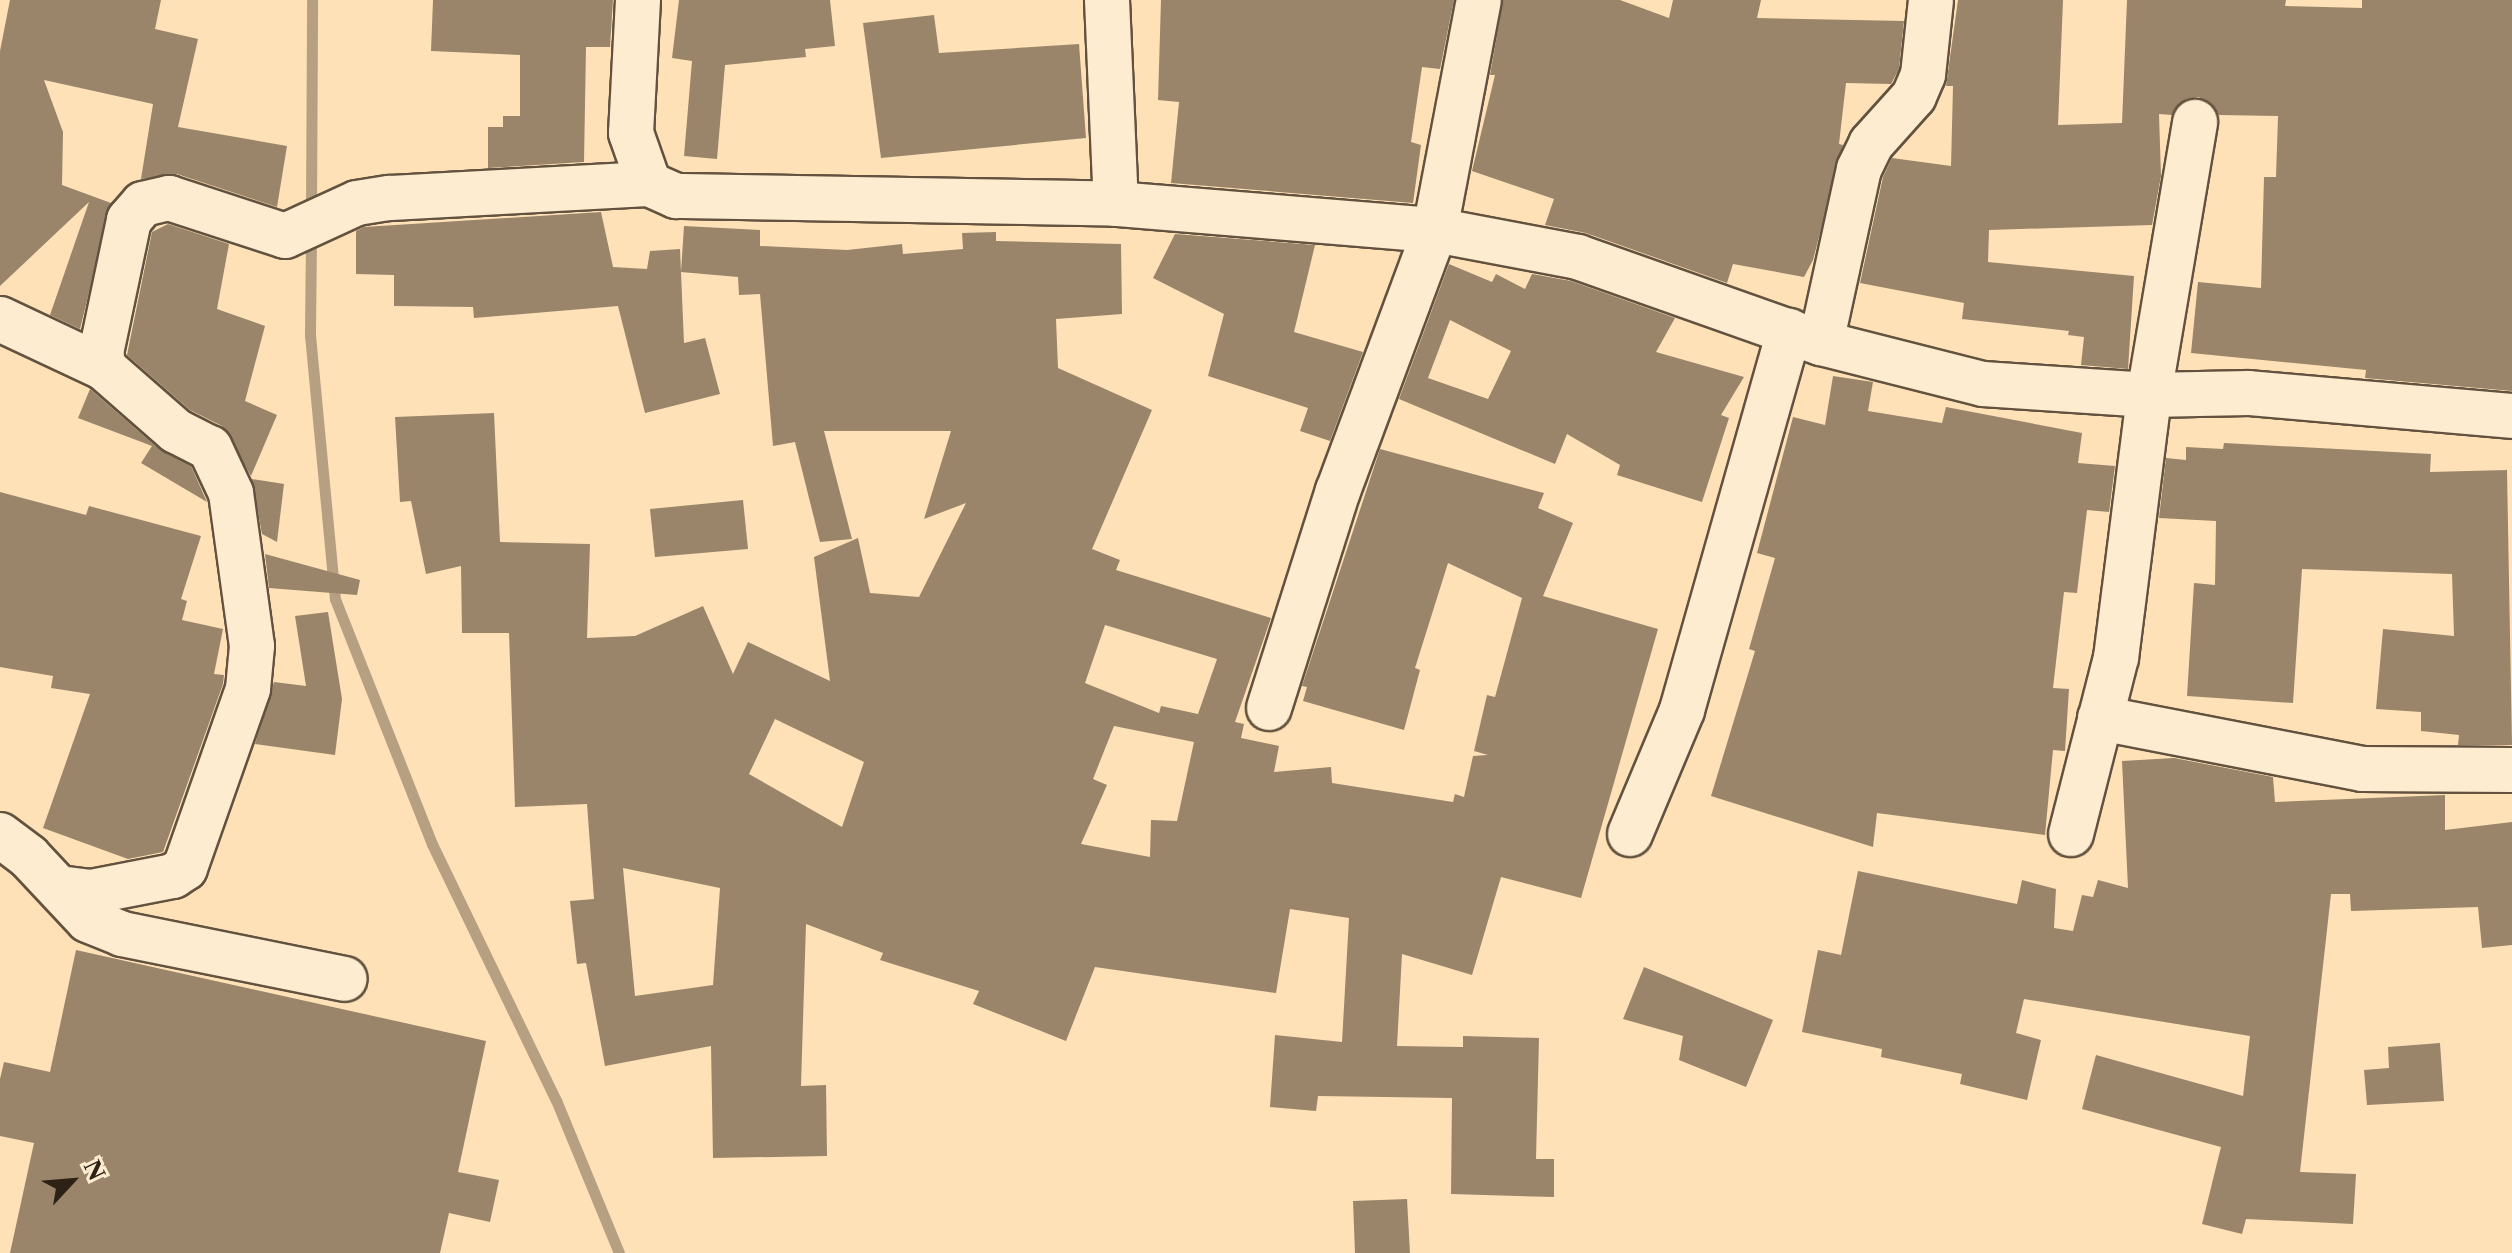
<!DOCTYPE html>
<html>
<head>
<meta charset="utf-8">
<style>
	body { margin:0 }
	#map { position:relative; width:2512px; height:1253px; overflow:hidden; background:#fee1b7; font-family:"Libre Caslon Text",serif }
	div>[style] { position:absolute }
	.stream>* { height:11px; margin:-5.5px; padding:0 5.5px; transform-origin:5.5px; border-radius:5.5px; background:#b7a081 }
	.building>* { inset:0; background:#9a856a }
	.roads { filter:drop-shadow(2px 0 #62523f) drop-shadow(-2px 0 #62523f) drop-shadow(0 2px #62523f) drop-shadow(0 -2px #62523f) }
	.minor>* { height:44px; margin:-22px; padding:0 22px; transform-origin:22px; border-radius:22px; background:#feecd0 }
	span { translate:-50% -50%; white-space:nowrap; text-align:center; line-height:1.15; -webkit-text-stroke:6px #feecd0; paint-order:stroke }
	.north { position:absolute; left:32px; top:1141px; width:80px; height:80px; -webkit-text-stroke:6px #feecd0; paint-order:stroke; rotate:64deg; font-size:22px; font-weight:700; line-height:32px; text-align:center; color:#2e2217 }
	.north::after { content:''; display:block; margin:auto; width:28px; height:36px; background:#2e2217; clip-path:polygon(50% 0,100% 100%,50% 72%,0 100%) }
</style>
</head>
<body>
<div id="map">
	<div class="stream">
		<i style="left:311px;top:211px;width:211px;rotate:-89.7deg"></i>
		<i style="left:311px;top:237px;width:98px;rotate:90.6deg"></i>
		<i style="left:310px;top:335px;width:265px;rotate:84.6deg"></i>
		<i style="left:335px;top:599px;width:264px;rotate:68.4deg"></i>
		<i style="left:432px;top:844px;width:284px;rotate:64.2deg"></i>
		<i style="left:556px;top:1100px;width:165px;rotate:67.6deg"></i>
	</div>
	<div class="building">
		<i style="clip-path:polygon(10px 0,161px 0,155px 29px,198px 39px,178px 127px,287px 146px,277px 207px,177px 174px,141px 179px,153px 104px,44px 80px,63px 132px,62px 185px,111px 203px,80px 329px,50px 315px,89px 202px,0 286px,0 51px)"></i>
		<i style="clip-path:polygon(433px 0,613px 0,610px 47px,586px 47px,584px 162px,488px 168px,488px 127px,503px 127px,503px 116px,520px 116px,520px 55px,431px 51px)"></i>
		<i style="clip-path:polygon(679px 0,830px 0,835px 46px,805px 49px,806px 57px,725px 65px,717px 159px,684px 156px,692px 61px,672px 58px)"></i>
		<i style="clip-path:polygon(1161px 0,1454px 0,1440px 69px,1422px 67px,1411px 142px,1421px 145px,1413px 203px,1171px 183px,1179px 102px,1158px 100px)"></i>
		<i style="clip-path:polygon(1503px 0,1620px 0,1669px 18px,1673px 0,1761px 0,1757px 18px,1904px 21px,1899px 69px,1891px 84px,1846px 83px,1839px 144px,1843px 145px,1813px 260px,1804px 277px,1733px 264px,1727px 283px,1586px 233px,1545px 225px,1554px 199px,1472px 171px,1495px 75px,1490px 75px)"></i>
		<i style="clip-path:polygon(1958px 0,2063px 0,2058px 125px,2122px 123px,2127px 0,2286px 0,2285px 6px,2362px 8px,2362px 0,2512px 0,2512px 391px,2365px 378px,2366px 370px,2191px 353px,2198px 282px,2261px 288px,2264px 177px,2276px 177px,2278px 116px,2219px 115px,2211px 103px,2198px 97px,2186px 99px,2172px 115px,2159px 114px,2161px 176px,2152px 225px,1989px 230px,1988px 262px,2134px 276px,2128px 369px,2081px 365px,2084px 337px,2068px 335px,2069px 331px,1962px 319px,1964px 303px,1860px 283px,1883px 177px,1892px 158px,1951px 166px,1953px 86px,1946px 86px)"></i>
		<i style="clip-path:polygon(934px 15px,939px 53px,1079px 44px,1086px 138px,881px 158px,863px 23px)"></i>
		<i style="clip-path:polygon(evenodd,601px 212px,613px 267px,647px 269px,650px 251px,680px 249px,681px 272px,684px 226px,760px 230px,760px 246px,847px 250px,902px 244px,903px 254px,963px 249px,962px 233px,996px 232px,996px 241px,1121px 244px,1122px 314px,1056px 319px,1058px 368px,1152px 410px,1092px 549px,1120px 560px,1116px 570px,1271px 618px,1235px 722px,1244px 724px,1241px 738px,1279px 746px,1274px 772px,1331px 767px,1332px 783px,1453px 802px,1455px 794px,1464px 797px,1473px 756px,1488px 755px,1474px 751px,1487px 695px,1495px 697px,1522px 598px,1448px 563px,1415px 668px,1420px 670px,1404px 730px,1303px 701px,1307px 687px,1302px 686px,1380px 449px,1544px 493px,1538px 508px,1573px 523px,1543px 596px,1658px 629px,1581px 898px,1501px 877px,1472px 975px,1402px 954px,1397px 1046px,1463px 1047px,1463px 1036px,1539px 1038px,1536px 1159px,1554px 1159px,1554px 1197px,1451px 1194px,1452px 1098px,1318px 1096px,1316px 1111px,1270px 1107px,1275px 1035px,1342px 1042px,1349px 918px,1290px 909px,1276px 993px,1095px 967px,1066px 1041px,973px 1004px,979px 991px,880px 960px,883px 953px,806px 924px,801px 1086px,826px 1085px,827px 1156px,713px 1158px,711px 1046px,605px 1066px,586px 963px,577px 964px,570px 901px,594px 899px,587px 804px,515px 807px,509px 633px,462px 633px,461px 566px,426px 574px,411px 501px,400px 502px,395px 417px,494px 413px,500px 542px,590px 544px,587px 638px,635px 636px,703px 606px,733px 674px,748px 642px,830px 681px,814px 557px,858px 538px,870px 593px,919px 597px,966px 503px,924px 519px,951px 431px,824px 431px,852px 539px,820px 542px,795px 442px,773px 446px,760px 294px,739px 295px,738px 277px,681px 272px,684px 343px,705px 338px,720px 394px,645px 413px,618px 306px,474px 318px,473px 307px,394px 306px,394px 275px,356px 274px,356px 231px,364px 227px,601px 212px,1105px 625px,1217px 659px,1198px 714px,1161px 706px,1159px 713px,1085px 683px,1105px 625px,601px 212px,775px 719px,864px 762px,842px 827px,749px 774px,775px 719px,601px 212px,1114px 726px,1194px 742px,1177px 821px,1151px 820px,1150px 857px,1081px 844px,1107px 785px,1093px 779px,1114px 726px,601px 212px,623px 868px,720px 888px,713px 985px,635px 996px,623px 868px)"></i>
		<i style="clip-path:polygon(168px 224px,229px 244px,217px 309px,265px 326px,245px 401px,277px 415px,251px 476px,222px 426px,190px 410px,127px 355px,152px 232px)"></i>
		<i style="clip-path:polygon(1175px 234px,1315px 245px,1294px 332px,1363px 352px,1330px 441px,1300px 431px,1308px 408px,1208px 376px,1224px 314px,1153px 278px)"></i>
		<i style="clip-path:polygon(evenodd,1449px 264px,1492px 282px,1496px 274px,1525px 289px,1532px 274px,1571px 281px,1675px 318px,1656px 352px,1744px 377px,1721px 415px,1729px 418px,1702px 502px,1617px 475px,1620px 465px,1567px 434px,1555px 464px,1399px 399px,1449px 264px,1450px 320px,1511px 351px,1488px 399px,1428px 378px,1450px 320px)"></i>
		<i style="clip-path:polygon(1833px 376px,1873px 382px,1868px 411px,1942px 423px,1946px 407px,2082px 433px,2078px 463px,2115px 466px,2109px 512px,2087px 510px,2077px 593px,2064px 592px,2053px 688px,2069px 689px,2065px 751px,2053px 750px,2045px 835px,1877px 813px,1873px 847px,1711px 796px,1755px 651px,1749px 649px,1775px 558px,1757px 553px,1793px 417px,1825px 425px)"></i>
		<i style="clip-path:polygon(90px 389px,160px 450px,191px 466px,207px 502px,141px 463px,152px 446px,78px 418px)"></i>
		<i style="clip-path:polygon(2224px 443px,2431px 454px,2430px 472px,2507px 470px,2512px 745px,2458px 745px,2459px 735px,2421px 731px,2421px 712px,2376px 709px,2383px 629px,2454px 636px,2452px 574px,2302px 569px,2293px 703px,2187px 696px,2194px 583px,2215px 585px,2216px 521px,2159px 518px,2166px 458px,2186px 460px,2186px 447px,2223px 449px)"></i>
		<i style="clip-path:polygon(252px 479px,284px 484px,277px 542px,262px 534px)"></i>
		<i style="clip-path:polygon(0 492px,86px 515px,89px 506px,201px 536px,181px 599px,187px 601px,182px 620px,223px 629px,214px 674px,224px 675px,223px 684px,163px 852px,128px 859px,43px 828px,90px 694px,51px 688px,53px 676px,0 667px)"></i>
		<i style="clip-path:polygon(743px 500px,748px 549px,655px 557px,650px 509px)"></i>
		<i style="clip-path:polygon(265px 554px,360px 580px,357px 595px,269px 588px)"></i>
		<i style="clip-path:polygon(328px 612px,342px 699px,335px 755px,255px 744px,274px 682px,306px 686px,295px 616px)"></i>
		<i style="clip-path:polygon(2174px 758px,2273px 777px,2275px 802px,2445px 795px,2445px 830px,2512px 822px,2512px 945px,2482px 948px,2478px 907px,2351px 911px,2350px 894px,2331px 894px,2300px 1172px,2356px 1174px,2353px 1224px,2246px 1219px,2242px 1234px,2202px 1224px,2221px 1147px,2082px 1109px,2096px 1055px,2243px 1096px,2250px 1036px,2024px 999px,2016px 1033px,2041px 1040px,2027px 1100px,1960px 1084px,1962px 1074px,1881px 1057px,1882px 1049px,1802px 1032px,1818px 950px,1841px 955px,1858px 871px,2017px 904px,2022px 880px,2056px 889px,2054px 928px,2073px 931px,2082px 895px,2093px 897px,2098px 880px,2128px 888px,2122px 761px)"></i>
		<i style="clip-path:polygon(76px 950px,486px 1041px,458px 1172px,499px 1180px,490px 1222px,449px 1213px,440px 1253px,10px 1253px,34px 1143px,0 1136px,0 1079px,4px 1062px,50px 1072px)"></i>
		<i style="clip-path:polygon(1644px 967px,1773px 1020px,1746px 1087px,1679px 1060px,1683px 1036px,1623px 1019px)"></i>
		<i style="clip-path:polygon(2440px 1043px,2444px 1101px,2367px 1105px,2364px 1070px,2389px 1068px,2388px 1047px)"></i>
		<i style="clip-path:polygon(1407px 1199px,1410px 1253px,1355px 1253px,1353px 1201px)"></i>
	</div>
	<div class="roads">
		<div class="minor">
			<i style="left:638px;top:0;width:133px;rotate:93deg"></i>
			<i style="left:631px;top:133px;width:54px;rotate:70.6deg"></i>
			<i style="left:649px;top:184px;width:30px;rotate:24deg"></i>
			<i style="left:676px;top:196px;width:440px;rotate:1deg"></i>
			<i style="left:1116px;top:204px;width:320px;rotate:4.7deg"></i>
			<i style="left:1435px;top:230px;width:146px;rotate:10.7deg"></i>
			<i style="left:1578px;top:257px;width:258px;rotate:19.5deg"></i>
			<i style="left:1821px;top:343px;width:167px;rotate:14.2deg"></i>
			<i style="left:1983px;top:384px;width:166px;rotate:3.8deg"></i>
			<i style="left:2149px;top:395px;width:100px;rotate:-1.1deg"></i>
			<i style="left:2249px;top:393px;width:264px;rotate:5deg"></i>
			<i style="left:1107px;top:0;width:204px;rotate:87.5deg"></i>
			<i style="left:0;top:319px;width:115px;rotate:25.2deg"></i>
			<i style="left:104px;top:368px;width:96px;rotate:41.2deg"></i>
			<i style="left:176px;top:431px;width:38px;rotate:27deg"></i>
			<i style="left:210px;top:448px;width:50px;rotate:65deg"></i>
			<i style="left:231px;top:493px;width:154px;rotate:82.2deg"></i>
			<i style="left:252px;top:646px;width:43px;rotate:95.3deg"></i>
			<i style="left:248px;top:689px;width:190px;rotate:109.4deg"></i>
			<i style="left:185px;top:868px;width:14px;rotate:146deg"></i>
			<i style="left:173px;top:876px;width:84px;rotate:169deg"></i>
			<i style="left:91px;top:892px;width:32px;rotate:-173deg"></i>
			<i style="left:1821px;top:343px;width:178px;rotate:-77.7deg"></i>
			<i style="left:1859px;top:169px;width:28px;rotate:-64deg"></i>
			<i style="left:1871px;top:144px;width:64px;rotate:-48.1deg"></i>
			<i style="left:1914px;top:96px;width:23px;rotate:-67deg"></i>
			<i style="left:1923px;top:75px;width:75px;rotate:-83.9deg"></i>
			<i style="left:104px;top:368px;width:15px;rotate:-101deg"></i>
			<i style="left:101px;top:353px;width:136px;rotate:-78.1deg"></i>
			<i style="left:129px;top:220px;width:21px;rotate:-49deg"></i>
			<i style="left:143px;top:204px;width:27px;rotate:-13deg"></i>
			<i style="left:169px;top:198px;width:122px;rotate:18.1deg"></i>
			<i style="left:285px;top:236px;width:79px;rotate:-24.6deg"></i>
			<i style="left:357px;top:203px;width:33px;rotate:-9deg"></i>
			<i style="left:390px;top:198px;width:259px;rotate:-3.1deg"></i>
			<i style="left:1269px;top:708px;width:228px;rotate:-72.4deg"></i>
			<i style="left:1338px;top:491px;width:278px;rotate:-69.6deg"></i>
			<i style="left:1435px;top:230px;width:234px;rotate:-79.2deg"></i>
			<i style="left:2100px;top:718px;width:267px;rotate:11deg"></i>
			<i style="left:2362px;top:769px;width:150px;rotate:0.4deg"></i>
			<i style="left:1630px;top:834px;width:134px;rotate:-67.2deg"></i>
			<i style="left:1682px;top:710px;width:394px;rotate:-74.2deg"></i>
			<i style="left:2071px;top:834px;width:182px;rotate:-75.7deg"></i>
			<i style="left:2116px;top:658px;width:265px;rotate:-82.8deg"></i>
			<i style="left:2149px;top:395px;width:277px;rotate:-80.4deg"></i>
			<i style="left:0;top:835px;width:36px;rotate:37deg"></i>
			<i style="left:29px;top:857px;width:86px;rotate:46.9deg"></i>
			<i style="left:88px;top:920px;width:37px;rotate:22deg"></i>
			<i style="left:122px;top:934px;width:227px;rotate:11.4deg"></i>
		</div>
	</div>
	<div class="north">N</div>
</div>
</body>
</html>
